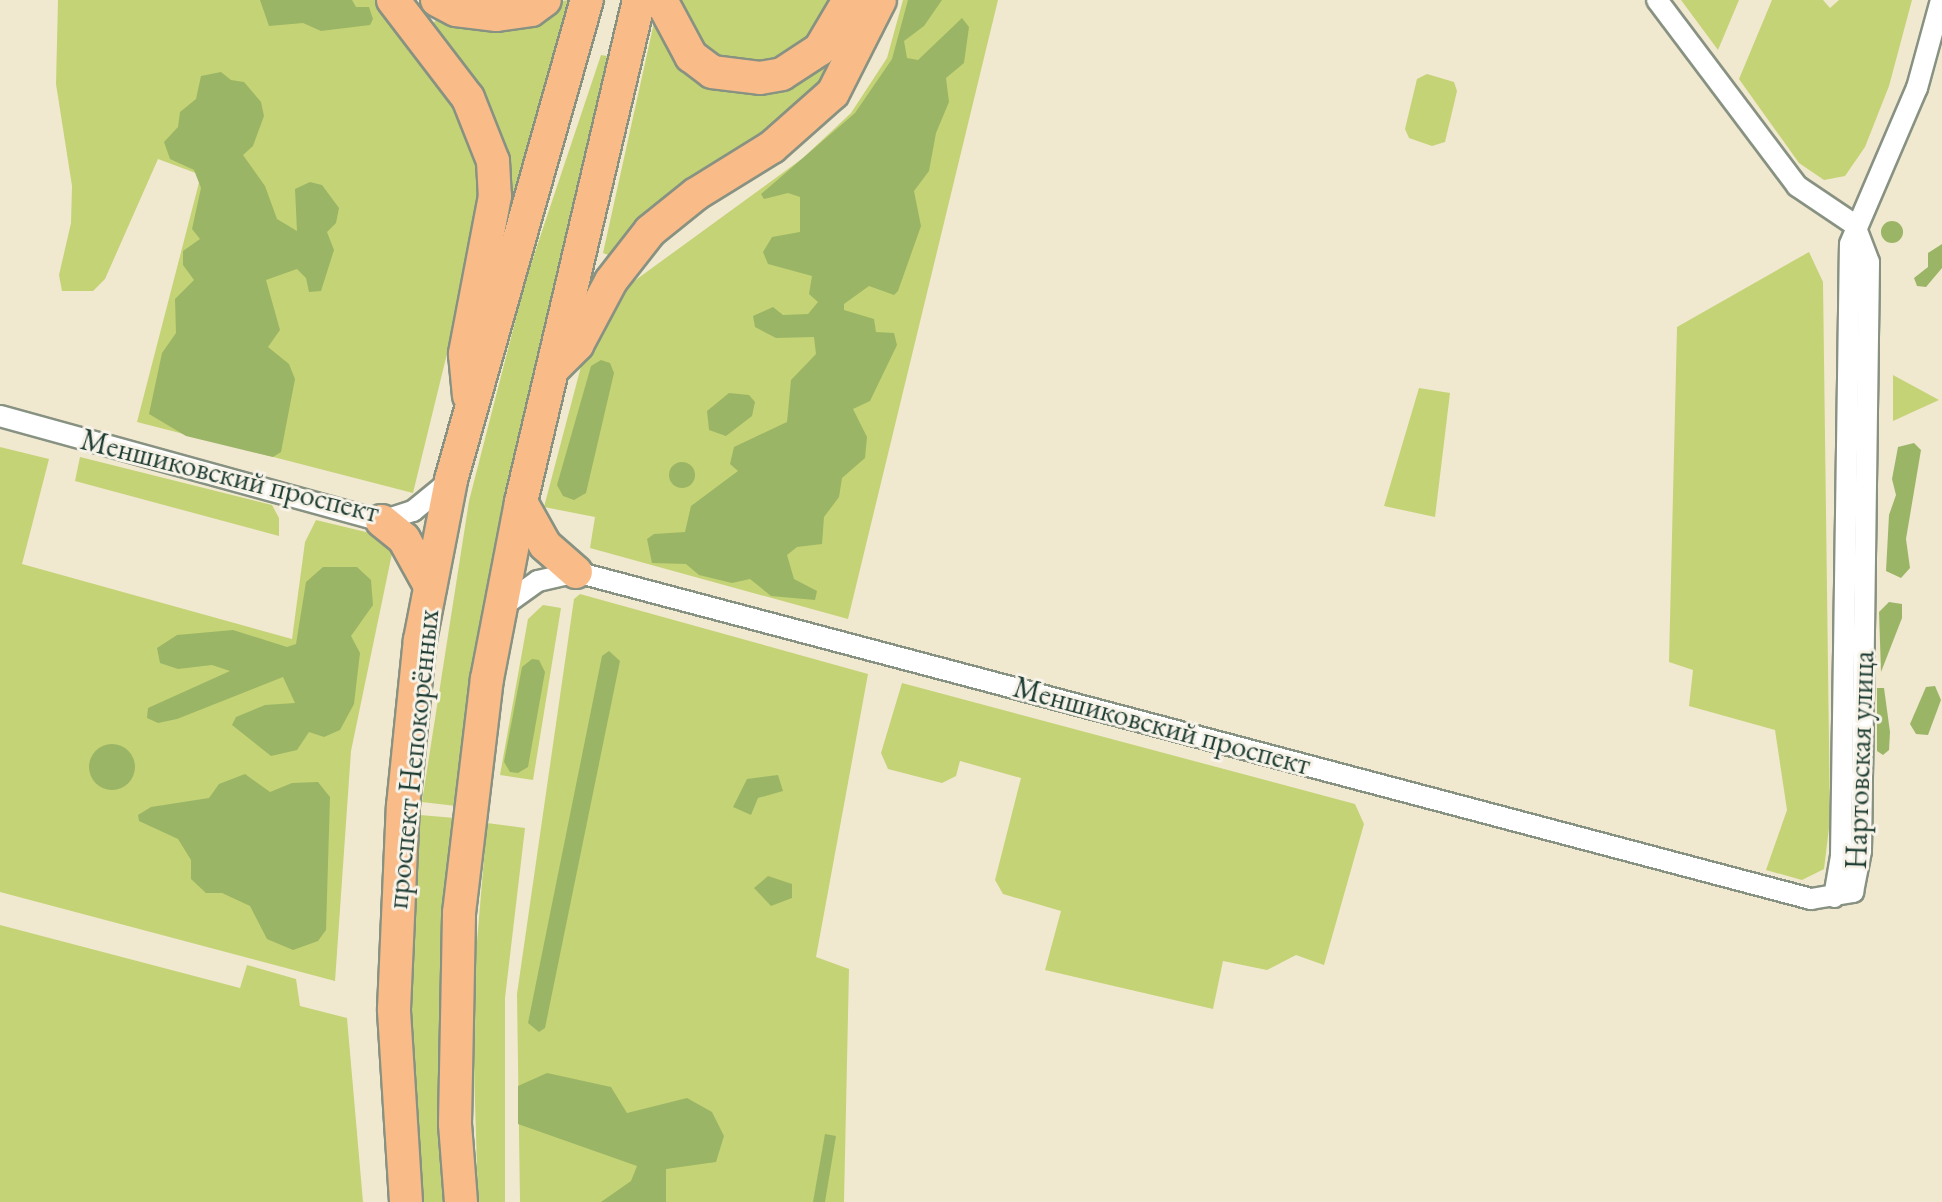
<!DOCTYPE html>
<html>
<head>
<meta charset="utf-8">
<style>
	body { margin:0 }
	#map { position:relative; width:1942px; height:1202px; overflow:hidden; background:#f1e8d0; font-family:"EB Garamond",serif }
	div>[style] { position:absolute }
	.green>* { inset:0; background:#c4d375 }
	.forest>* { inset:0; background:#9bb566 }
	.round { border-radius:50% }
	.roads { filter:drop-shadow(2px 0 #889282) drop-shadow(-2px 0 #889282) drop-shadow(0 2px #889282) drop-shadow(0 -2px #889282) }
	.minor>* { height:20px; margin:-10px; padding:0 10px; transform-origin:10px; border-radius:10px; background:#fff }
	.primary>* { height:32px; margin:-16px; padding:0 16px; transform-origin:16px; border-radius:16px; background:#f9bc89 }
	span { translate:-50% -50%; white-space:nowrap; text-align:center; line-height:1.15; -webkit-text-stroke:6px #f7f3e8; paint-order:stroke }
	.street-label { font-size:30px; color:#1f3d34 }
</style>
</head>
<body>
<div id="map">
	<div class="green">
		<i style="clip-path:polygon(58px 0,379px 0,417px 50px,472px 131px,485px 198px,413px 493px,137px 422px,201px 175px,158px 159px,105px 279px,93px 291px,62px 291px,59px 275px,71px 223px,72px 186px,56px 84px)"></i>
		<i style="clip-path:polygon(570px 0,510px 208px,505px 157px,491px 110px,467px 69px,432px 25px,439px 16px)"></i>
		<i style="clip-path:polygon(676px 0,836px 0,808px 44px,768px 66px,725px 63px,706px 52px)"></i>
		<i style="clip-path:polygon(903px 0,998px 0,848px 619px,590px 548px,595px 517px,544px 507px,589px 336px,626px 287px,803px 158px,851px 113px,887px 58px)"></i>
		<i style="clip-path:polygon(1681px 0,1739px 0,1718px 50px)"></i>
		<i style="clip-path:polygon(1772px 0,1823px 0,1830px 8px,1839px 0,1912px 0,1889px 86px,1865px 147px,1845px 176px,1824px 180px,1799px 163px,1739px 79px)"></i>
		<i style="clip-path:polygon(655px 18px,676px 62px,687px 72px,732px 90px,763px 92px,830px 55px,840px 60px,819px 91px,647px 213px,611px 256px,603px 253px)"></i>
		<i style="clip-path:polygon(601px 55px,607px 56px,456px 806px,422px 802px,469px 501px,526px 279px)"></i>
		<i style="clip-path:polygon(1427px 74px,1454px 82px,1457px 91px,1445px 142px,1432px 146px,1409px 138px,1405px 129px,1417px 79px)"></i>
		<i style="clip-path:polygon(1809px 252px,1823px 282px,1830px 820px,1824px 869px,1802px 880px,1766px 870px,1787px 810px,1775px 730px,1689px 706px,1693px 670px,1669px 662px,1677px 327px)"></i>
		<i style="clip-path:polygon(1893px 375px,1939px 400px,1893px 421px)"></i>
		<i style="clip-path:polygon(1419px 388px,1450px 393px,1435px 517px,1384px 506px)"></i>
		<i style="clip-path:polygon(0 447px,49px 459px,22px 564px,292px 639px,305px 542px,316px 520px,395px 539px,351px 751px,335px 981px,0 892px)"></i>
		<i style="clip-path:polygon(80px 457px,272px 505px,279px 518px,279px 536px,75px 481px)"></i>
		<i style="clip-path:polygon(580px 594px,868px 674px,816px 957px,849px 969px,844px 1202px,520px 1202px,517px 994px,574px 599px)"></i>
		<i style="clip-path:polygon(543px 605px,561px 608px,533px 780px,500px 775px,528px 619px)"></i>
		<i style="clip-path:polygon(902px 683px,1355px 804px,1364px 824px,1324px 965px,1296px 955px,1267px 970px,1223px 961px,1213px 1009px,1045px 970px,1061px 911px,1003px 894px,995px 880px,1021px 778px,960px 761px,956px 776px,942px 783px,888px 769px,881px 753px)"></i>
		<i style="clip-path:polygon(420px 815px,455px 818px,440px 1028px,448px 1202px,421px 1202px,410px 1031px)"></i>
		<i style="clip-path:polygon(487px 823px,525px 828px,505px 998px,505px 1202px,478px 1202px,472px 1001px)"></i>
		<i style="clip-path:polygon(0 925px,240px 988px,247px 965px,296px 979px,300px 1006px,347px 1018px,363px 1202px,0 1202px)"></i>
	</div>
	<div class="forest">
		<i style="clip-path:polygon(260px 0,352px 0,356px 7px,369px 7px,373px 19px,370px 25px,321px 31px,303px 23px,269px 26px)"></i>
		<i style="clip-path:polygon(908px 0,942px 0,924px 26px,904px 41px,907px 58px,918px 60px,962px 18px,969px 27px,964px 63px,946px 78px,949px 102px,936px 133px,929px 171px,914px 191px,921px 226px,898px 291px,894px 295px,869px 286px,844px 304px,844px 310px,874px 319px,876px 332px,894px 333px,897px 345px,870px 401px,853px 409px,867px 437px,865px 458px,842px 478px,839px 497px,824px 517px,822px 544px,797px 547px,787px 555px,794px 579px,817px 591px,815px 600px,771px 596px,750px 579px,732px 583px,699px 575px,686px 564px,652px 563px,647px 539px,654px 534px,685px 532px,691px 506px,738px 471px,730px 464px,734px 447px,787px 422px,791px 380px,816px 354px,814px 337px,776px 338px,755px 327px,753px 316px,773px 307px,783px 315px,808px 314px,818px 302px,809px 294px,812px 276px,768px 264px,763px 252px,772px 237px,800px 232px,800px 197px,788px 193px,764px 199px,761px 194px,855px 113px,892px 59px)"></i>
		<i style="clip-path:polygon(221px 72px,231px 80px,244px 82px,261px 102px,264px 116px,253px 146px,243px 155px,265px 186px,277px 219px,297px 231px,295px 189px,310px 182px,322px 185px,339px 208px,336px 223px,327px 232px,334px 250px,321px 291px,309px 292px,306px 278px,297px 269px,266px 280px,280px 330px,268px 347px,289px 364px,295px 379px,281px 452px,273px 457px,186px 436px,149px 414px,162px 353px,176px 333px,175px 299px,194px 280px,183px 265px,183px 251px,200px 239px,192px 229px,201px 188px,194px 170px,170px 159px,164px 142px,178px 127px,180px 112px,196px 99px,201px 76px)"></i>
		<i class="round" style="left:1881px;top:221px;width:22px;height:22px"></i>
		<i style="clip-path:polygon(1942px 244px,1942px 268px,1926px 287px,1917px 286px,1914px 278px,1928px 267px,1928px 253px)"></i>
		<i style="clip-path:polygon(601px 360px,610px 363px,614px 373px,586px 493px,574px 500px,563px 496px,557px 485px,591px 366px)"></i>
		<i style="clip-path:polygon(729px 393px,749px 395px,755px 402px,752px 416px,726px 436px,709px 430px,707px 411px)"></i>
		<i style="clip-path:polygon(1914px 443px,1921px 450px,1906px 539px,1910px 568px,1901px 578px,1886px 571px,1889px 515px,1896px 495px,1892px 479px,1898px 447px)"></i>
		<i class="round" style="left:669px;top:462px;width:26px;height:26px"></i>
		<i style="clip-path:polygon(323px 567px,357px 567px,371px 580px,373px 605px,351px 636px,360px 653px,354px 704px,340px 730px,324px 737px,309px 732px,297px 750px,271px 756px,232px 725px,236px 717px,265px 705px,295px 703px,283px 677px,177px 719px,158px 723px,147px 718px,148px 708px,230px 671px,212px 665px,178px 669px,160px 663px,157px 648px,177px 635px,233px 630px,287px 647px,296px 644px,306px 582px)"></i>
		<i style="clip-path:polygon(1889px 602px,1902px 604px,1902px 618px,1881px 672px,1879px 612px)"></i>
		<i style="clip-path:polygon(609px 651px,620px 661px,545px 1028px,539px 1032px,528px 1023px,602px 656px)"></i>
		<i style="clip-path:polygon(532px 659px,539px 660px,545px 672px,528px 767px,518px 773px,510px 772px,504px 762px,522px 667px)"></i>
		<i style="clip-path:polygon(1935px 686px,1941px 700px,1928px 735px,1916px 734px,1910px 724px,1926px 687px)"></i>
		<i style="clip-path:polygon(1877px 688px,1884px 688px,1890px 732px,1889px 750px,1883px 755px,1877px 751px)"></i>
		<i class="round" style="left:89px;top:744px;width:46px;height:46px"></i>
		<i style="clip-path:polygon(245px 774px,270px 792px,292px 783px,318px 782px,330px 797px,326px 930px,318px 941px,293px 950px,267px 939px,250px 906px,222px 893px,206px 893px,191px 879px,191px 860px,178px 839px,139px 821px,138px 815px,151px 807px,209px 798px,219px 784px)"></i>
		<i style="clip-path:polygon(778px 775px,783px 791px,758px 798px,751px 815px,733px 807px,747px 779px)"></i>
		<i style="clip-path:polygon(768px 876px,792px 884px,792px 898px,771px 906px,754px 888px)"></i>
		<i style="clip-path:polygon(547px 1073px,611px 1087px,627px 1113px,687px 1098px,712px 1112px,724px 1136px,716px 1162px,666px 1169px,666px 1202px,601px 1202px,631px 1181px,637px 1166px,518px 1124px,518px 1086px)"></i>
		<i style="clip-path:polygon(825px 1134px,836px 1136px,825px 1202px,813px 1202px)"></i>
	</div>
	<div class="roads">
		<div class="minor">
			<i style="left:1657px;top:0;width:233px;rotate:53deg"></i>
			<i style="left:1797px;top:186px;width:70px;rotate:33.9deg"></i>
			<i style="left:0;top:416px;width:396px;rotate:15.4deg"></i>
			<i style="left:382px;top:521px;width:33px;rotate:-18deg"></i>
			<i style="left:413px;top:511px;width:49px;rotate:-39.2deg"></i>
			<i style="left:499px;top:609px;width:48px;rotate:-35.7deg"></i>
			<i style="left:538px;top:581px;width:39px;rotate:-13deg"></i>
			<i style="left:576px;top:572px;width:1278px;rotate:14.83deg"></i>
			<i style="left:1811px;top:899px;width:43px;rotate:-9.5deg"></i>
			<i style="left:1853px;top:892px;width:42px;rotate:-79deg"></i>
			<i style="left:1861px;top:851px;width:589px;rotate:-89.22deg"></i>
			<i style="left:1869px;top:262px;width:40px;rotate:-111deg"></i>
			<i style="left:1834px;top:897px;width:42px;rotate:-80.3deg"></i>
			<i style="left:1841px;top:856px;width:612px;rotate:-89.16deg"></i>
			<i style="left:1850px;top:244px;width:170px;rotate:-66.8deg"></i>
			<i style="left:1917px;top:88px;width:91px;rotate:-74.7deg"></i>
		</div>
		<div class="primary">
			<i style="left:393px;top:0;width:123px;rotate:52.6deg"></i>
			<i style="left:468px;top:98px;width:68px;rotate:68.4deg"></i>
			<i style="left:493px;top:161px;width:35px;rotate:87deg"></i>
			<i style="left:495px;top:196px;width:161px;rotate:100.8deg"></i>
			<i style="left:465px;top:354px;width:42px;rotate:84.6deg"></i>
			<i style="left:437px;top:0;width:21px;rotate:28deg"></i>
			<i style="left:456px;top:10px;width:41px;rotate:7deg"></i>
			<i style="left:497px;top:15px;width:34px;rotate:-8deg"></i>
			<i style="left:531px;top:10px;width:17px;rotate:-36deg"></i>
			<i style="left:661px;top:0;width:64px;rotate:61.8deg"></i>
			<i style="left:691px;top:56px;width:26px;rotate:37deg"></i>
			<i style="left:712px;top:72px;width:48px;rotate:7.1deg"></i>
			<i style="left:760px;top:78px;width:22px;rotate:-10deg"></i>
			<i style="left:782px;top:74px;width:45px;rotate:-33.3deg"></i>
			<i style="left:820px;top:49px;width:57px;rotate:-59.4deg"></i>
			<i style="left:554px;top:368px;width:33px;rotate:-45deg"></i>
			<i style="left:577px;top:345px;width:72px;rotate:-62deg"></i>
			<i style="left:611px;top:281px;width:63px;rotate:-52deg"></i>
			<i style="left:650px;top:231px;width:59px;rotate:-38.8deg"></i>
			<i style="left:696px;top:194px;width:89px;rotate:-31.7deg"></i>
			<i style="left:772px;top:147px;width:81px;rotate:-41.5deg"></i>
			<i style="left:833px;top:93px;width:104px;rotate:-63.2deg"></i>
			<i style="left:521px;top:502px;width:49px;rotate:60.8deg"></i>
			<i style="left:545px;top:545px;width:41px;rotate:41.1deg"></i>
			<i style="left:382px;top:521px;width:28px;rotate:39deg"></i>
			<i style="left:404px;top:539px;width:54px;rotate:61deg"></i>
			<i style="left:406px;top:1202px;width:193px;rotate:-93.6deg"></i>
			<i style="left:394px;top:1009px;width:203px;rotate:-87.5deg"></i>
			<i style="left:403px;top:806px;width:167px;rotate:-84.2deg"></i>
			<i style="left:420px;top:640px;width:163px;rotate:-79deg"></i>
			<i style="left:451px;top:480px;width:499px;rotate:-74.2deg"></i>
			<i style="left:461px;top:1202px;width:78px;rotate:-94.4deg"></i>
			<i style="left:455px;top:1124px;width:211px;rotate:-88.9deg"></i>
			<i style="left:459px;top:913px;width:236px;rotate:-83.2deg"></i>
			<i style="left:487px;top:679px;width:180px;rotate:-79.1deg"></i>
			<i style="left:521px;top:502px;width:516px;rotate:-76.77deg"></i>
		</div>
	</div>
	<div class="street-label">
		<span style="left:230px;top:476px;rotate:14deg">Меншиковский проспект</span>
		<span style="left:1162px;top:726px;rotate:15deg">Меншиковский проспект</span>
		<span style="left:413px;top:759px;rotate:-84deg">проспект Непокорённых</span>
		<span style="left:1860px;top:760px;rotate:-88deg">Нартовская улица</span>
	</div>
</div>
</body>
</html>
